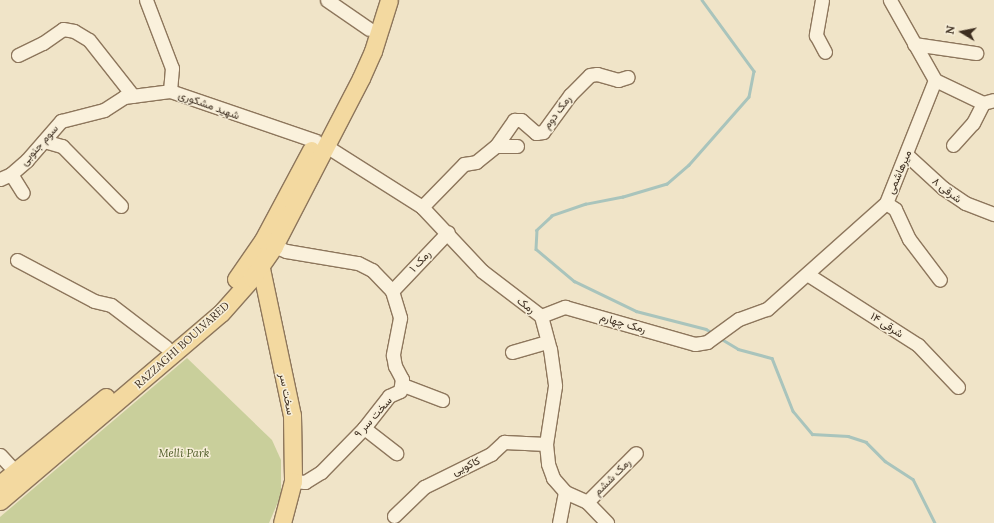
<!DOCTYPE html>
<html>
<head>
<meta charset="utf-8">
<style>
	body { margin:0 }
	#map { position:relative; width:994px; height:523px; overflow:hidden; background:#f0e4c8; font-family:Lora,Vazirmatn,serif }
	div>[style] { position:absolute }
	.green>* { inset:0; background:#c9cf9b }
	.stream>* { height:2.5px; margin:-1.25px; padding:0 1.25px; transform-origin:1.25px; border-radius:1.25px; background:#a9c4bc }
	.roads { filter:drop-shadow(1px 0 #8d765c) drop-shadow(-1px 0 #8d765c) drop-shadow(0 1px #8d765c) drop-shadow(0 -1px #8d765c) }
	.minor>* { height:13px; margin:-6.5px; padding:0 6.5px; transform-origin:6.5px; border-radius:6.5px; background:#faf1dc }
	.major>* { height:17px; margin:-8.5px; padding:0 8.5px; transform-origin:8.5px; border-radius:8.5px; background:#f3d9a0 }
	span { translate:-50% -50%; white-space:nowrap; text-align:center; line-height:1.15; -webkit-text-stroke:3px #f7eed8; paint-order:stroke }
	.street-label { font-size:11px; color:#3d2e20 }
	.park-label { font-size:11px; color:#4d5a26; font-style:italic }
	.north { position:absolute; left:942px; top:12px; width:40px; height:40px; -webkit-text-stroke:3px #f7eed8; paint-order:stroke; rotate:280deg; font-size:11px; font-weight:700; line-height:16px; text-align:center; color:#3d2e20 }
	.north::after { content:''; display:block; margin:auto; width:14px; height:18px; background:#3d2e20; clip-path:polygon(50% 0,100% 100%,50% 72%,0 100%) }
</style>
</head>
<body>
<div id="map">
	<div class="green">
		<i style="clip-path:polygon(187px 358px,272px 440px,281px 460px,281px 495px,269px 523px,0 523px,0 517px)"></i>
	</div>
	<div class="stream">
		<i style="left:702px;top:0;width:88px;rotate:53.8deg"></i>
		<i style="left:754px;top:71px;width:26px;rotate:101deg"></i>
		<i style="left:749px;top:97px;width:91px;rotate:131.4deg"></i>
		<i style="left:689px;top:165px;width:29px;rotate:139deg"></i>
		<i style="left:667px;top:184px;width:46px;rotate:163.5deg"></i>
		<i style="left:623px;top:197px;width:38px;rotate:169deg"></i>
		<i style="left:586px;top:204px;width:36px;rotate:161deg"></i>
		<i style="left:552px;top:216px;width:21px;rotate:137deg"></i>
		<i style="left:537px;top:230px;width:19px;rotate:93deg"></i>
		<i style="left:536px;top:249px;width:50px;rotate:40.1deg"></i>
		<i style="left:574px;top:281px;width:69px;rotate:25.8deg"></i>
		<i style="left:636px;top:311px;width:72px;rotate:14.4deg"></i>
		<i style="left:706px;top:329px;width:8px;rotate:30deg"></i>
		<i style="left:720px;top:338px;width:21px;rotate:31deg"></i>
		<i style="left:738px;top:349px;width:35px;rotate:15deg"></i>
		<i style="left:772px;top:358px;width:57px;rotate:68.4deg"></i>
		<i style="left:793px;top:411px;width:30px;rotate:50deg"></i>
		<i style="left:812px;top:434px;width:36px;rotate:3deg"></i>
		<i style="left:848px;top:436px;width:19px;rotate:18deg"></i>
		<i style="left:866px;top:442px;width:27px;rotate:45deg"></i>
		<i style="left:885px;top:461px;width:33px;rotate:33deg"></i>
		<i style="left:913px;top:479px;width:49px;rotate:63.4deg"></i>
	</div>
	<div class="roads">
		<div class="minor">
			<i style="left:146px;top:0;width:73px;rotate:69.1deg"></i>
			<i style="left:172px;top:68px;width:23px;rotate:95deg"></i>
			<i style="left:327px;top:0;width:51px;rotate:34.6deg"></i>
			<i style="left:822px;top:0;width:36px;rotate:100deg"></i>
			<i style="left:816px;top:35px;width:19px;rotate:62deg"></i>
			<i style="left:914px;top:44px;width:63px;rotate:8.3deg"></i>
			<i style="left:18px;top:55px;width:28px;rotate:-26deg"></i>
			<i style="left:43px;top:43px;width:24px;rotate:-35deg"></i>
			<i style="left:63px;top:29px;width:11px;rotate:10deg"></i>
			<i style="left:74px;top:31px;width:17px;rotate:31deg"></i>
			<i style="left:89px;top:40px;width:71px;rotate:51.8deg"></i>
			<i style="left:935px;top:80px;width:53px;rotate:25.6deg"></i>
			<i style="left:983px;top:103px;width:11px;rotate:-15deg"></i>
			<i style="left:44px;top:141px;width:19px;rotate:16deg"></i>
			<i style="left:62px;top:146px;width:84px;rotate:45.5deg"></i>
			<i style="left:953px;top:145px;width:30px;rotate:-48deg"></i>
			<i style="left:973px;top:123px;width:22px;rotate:-63deg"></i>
			<i style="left:326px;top:146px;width:114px;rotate:32.4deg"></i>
			<i style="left:422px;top:207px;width:88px;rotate:46.8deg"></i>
			<i style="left:482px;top:271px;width:74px;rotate:37.3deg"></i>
			<i style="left:541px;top:316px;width:34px;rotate:75deg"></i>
			<i style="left:550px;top:349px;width:37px;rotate:82deg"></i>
			<i style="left:555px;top:386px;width:59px;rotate:98.8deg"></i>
			<i style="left:546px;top:444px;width:20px;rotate:84deg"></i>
			<i style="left:548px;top:464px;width:15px;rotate:70deg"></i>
			<i style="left:553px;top:478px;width:18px;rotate:49deg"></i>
			<i style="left:565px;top:492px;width:24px;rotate:24deg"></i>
			<i style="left:587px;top:502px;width:29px;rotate:46deg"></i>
			<i style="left:496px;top:146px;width:21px"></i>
			<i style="left:907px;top:155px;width:49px;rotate:42.5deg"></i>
			<i style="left:943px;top:188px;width:27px;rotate:34deg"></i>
			<i style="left:965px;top:203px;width:31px;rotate:21deg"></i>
			<i style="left:11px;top:174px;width:22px;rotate:58deg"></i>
			<i style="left:0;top:179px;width:12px;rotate:-24deg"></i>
			<i style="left:11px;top:174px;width:21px;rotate:-41deg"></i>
			<i style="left:27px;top:160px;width:52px;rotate:-48.9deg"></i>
			<i style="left:61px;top:121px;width:44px;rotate:-14.3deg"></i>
			<i style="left:104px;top:110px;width:24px;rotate:-33deg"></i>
			<i style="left:124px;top:97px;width:46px;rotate:-7.4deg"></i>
			<i style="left:170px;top:91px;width:154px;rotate:18.9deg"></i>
			<i style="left:886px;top:203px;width:11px;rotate:34deg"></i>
			<i style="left:895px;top:209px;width:33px;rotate:65deg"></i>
			<i style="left:909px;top:239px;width:51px;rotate:52.9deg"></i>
			<i style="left:422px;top:207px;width:60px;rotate:-45.7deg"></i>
			<i style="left:464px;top:164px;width:12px;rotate:-9deg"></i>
			<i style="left:476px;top:162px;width:26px;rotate:-39deg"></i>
			<i style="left:496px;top:146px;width:32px;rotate:-55deg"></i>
			<i style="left:514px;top:120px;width:7px"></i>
			<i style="left:521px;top:120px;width:20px;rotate:41deg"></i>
			<i style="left:536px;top:133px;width:7px;rotate:-8deg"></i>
			<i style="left:543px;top:132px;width:46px;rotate:-53.9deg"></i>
			<i style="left:570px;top:95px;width:28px;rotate:-45deg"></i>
			<i style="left:590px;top:75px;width:7px;rotate:-8deg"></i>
			<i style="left:597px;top:74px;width:22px;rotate:16deg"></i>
			<i style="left:618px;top:80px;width:10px;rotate:-17deg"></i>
			<i style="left:274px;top:246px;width:13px;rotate:23deg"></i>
			<i style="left:286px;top:251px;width:73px;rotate:9.5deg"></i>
			<i style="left:358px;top:263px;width:16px;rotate:27deg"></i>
			<i style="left:372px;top:270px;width:29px;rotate:46deg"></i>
			<i style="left:392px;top:291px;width:28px;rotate:73deg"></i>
			<i style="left:400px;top:318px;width:38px;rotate:101deg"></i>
			<i style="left:393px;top:355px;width:11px;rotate:80deg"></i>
			<i style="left:395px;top:366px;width:15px;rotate:62deg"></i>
			<i style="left:402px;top:379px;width:12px;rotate:99deg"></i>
			<i style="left:400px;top:391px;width:12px;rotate:156deg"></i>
			<i style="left:389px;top:396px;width:41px;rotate:128deg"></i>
			<i style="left:364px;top:428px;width:62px;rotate:134.3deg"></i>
			<i style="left:321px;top:472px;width:19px;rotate:148deg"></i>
			<i style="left:305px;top:482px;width:12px;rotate:-175deg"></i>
			<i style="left:17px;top:260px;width:87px;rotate:28deg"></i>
			<i style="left:94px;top:301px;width:17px;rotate:13deg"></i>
			<i style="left:111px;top:305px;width:69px;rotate:37.4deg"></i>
			<i style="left:807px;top:274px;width:132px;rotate:32.6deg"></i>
			<i style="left:918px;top:345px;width:58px;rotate:46.4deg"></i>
			<i style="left:392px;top:291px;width:81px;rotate:-46.5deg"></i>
			<i style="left:541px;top:316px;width:26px;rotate:-21deg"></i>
			<i style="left:565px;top:307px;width:135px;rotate:15.9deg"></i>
			<i style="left:695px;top:344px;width:12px;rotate:-9deg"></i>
			<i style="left:707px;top:342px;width:39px;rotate:-36deg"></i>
			<i style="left:739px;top:319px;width:30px;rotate:-20deg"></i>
			<i style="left:767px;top:309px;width:159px;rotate:-41.7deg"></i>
			<i style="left:886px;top:203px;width:132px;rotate:-68.3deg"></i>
			<i style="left:935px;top:80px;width:92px;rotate:-119.4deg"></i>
			<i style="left:512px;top:352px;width:37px;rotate:-16deg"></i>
			<i style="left:403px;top:385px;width:42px;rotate:21deg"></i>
			<i style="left:364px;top:428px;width:41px;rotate:38deg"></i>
			<i style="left:0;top:455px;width:22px;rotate:47deg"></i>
			<i style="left:587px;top:502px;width:69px;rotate:-45deg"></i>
			<i style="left:394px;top:516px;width:42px;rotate:-44deg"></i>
			<i style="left:424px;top:487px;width:75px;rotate:-26.2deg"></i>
			<i style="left:491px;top:454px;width:18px;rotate:-43deg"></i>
			<i style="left:504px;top:442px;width:42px;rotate:2.7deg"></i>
			<i style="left:559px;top:523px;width:32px;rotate:-79deg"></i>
		</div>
		<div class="major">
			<i style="left:259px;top:259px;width:159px;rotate:78.1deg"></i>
			<i style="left:292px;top:415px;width:66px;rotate:89.1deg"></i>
			<i style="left:293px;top:481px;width:43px;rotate:104.7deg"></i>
			<i style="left:236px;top:279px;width:47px;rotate:-55.3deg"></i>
			<i style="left:263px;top:240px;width:102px;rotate:-61.9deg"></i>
			<i style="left:0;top:484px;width:137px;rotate:-39.4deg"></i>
			<i style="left:0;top:501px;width:290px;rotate:-40.4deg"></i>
			<i style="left:221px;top:313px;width:47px;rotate:-48.5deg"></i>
			<i style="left:252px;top:278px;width:39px;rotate:-55deg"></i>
			<i style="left:274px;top:246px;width:189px;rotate:-62.6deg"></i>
			<i style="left:361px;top:78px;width:30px;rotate:-66deg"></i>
			<i style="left:373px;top:51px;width:53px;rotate:-72.6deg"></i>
		</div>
	</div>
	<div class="street-label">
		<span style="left:209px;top:105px;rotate:20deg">شهید مشکوری</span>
		<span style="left:557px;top:112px;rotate:-53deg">رمک دوم</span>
		<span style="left:39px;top:145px;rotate:-48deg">سوم جنوبی</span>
		<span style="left:899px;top:172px;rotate:-67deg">میرهاشمی</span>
		<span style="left:947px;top:190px;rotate:38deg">شرقی ۸</span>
		<span style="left:420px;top:261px;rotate:-47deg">رمک ۱</span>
		<span style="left:526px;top:305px;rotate:37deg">رمک</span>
		<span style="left:623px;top:323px;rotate:16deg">رمک چهارم</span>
		<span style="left:887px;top:325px;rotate:33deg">شرقی ۱۴</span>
		<span style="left:182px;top:345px;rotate:-42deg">RAZZAGHI BOULVARED</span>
		<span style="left:287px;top:394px;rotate:79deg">سخت سر</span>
		<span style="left:373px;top:417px;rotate:-48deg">سخت سر ۹</span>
		<span style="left:466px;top:466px;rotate:-25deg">کاکویی</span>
		<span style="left:612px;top:477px;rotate:-45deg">رمک ششم</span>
	</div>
	<div class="park-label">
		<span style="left:184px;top:453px">Melli Park</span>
	</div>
	<div class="north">N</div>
</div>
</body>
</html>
